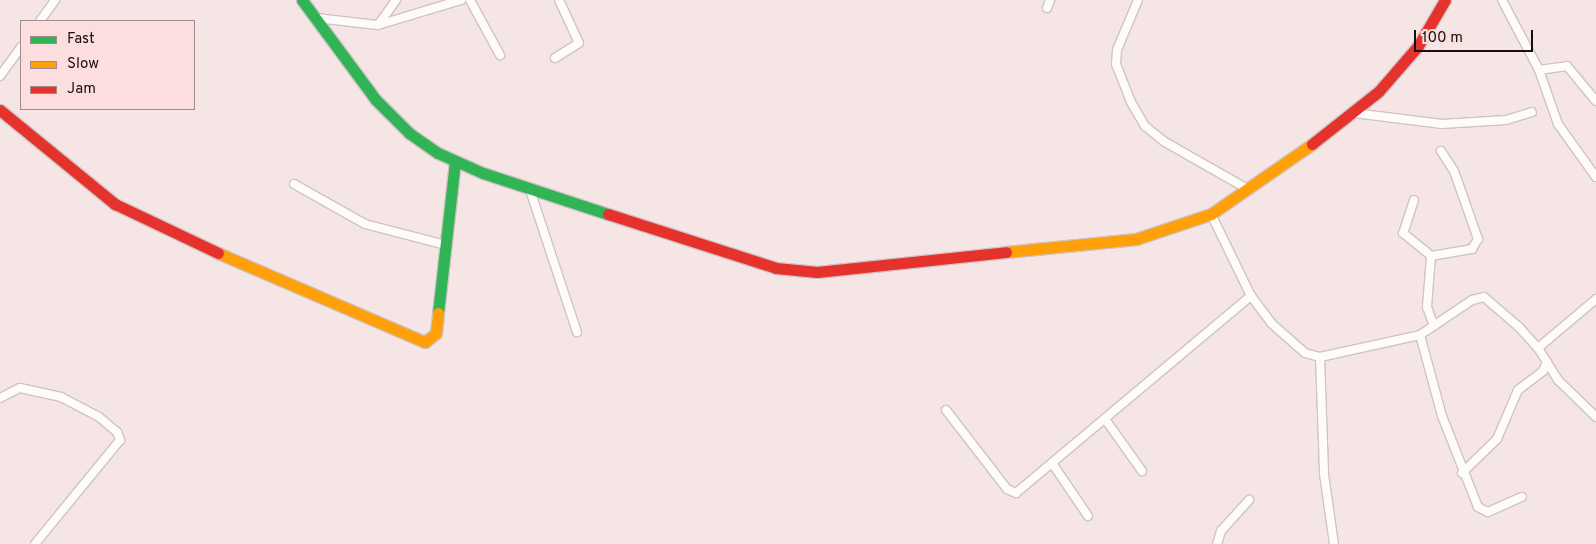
<!DOCTYPE html>
<html>
<head>
<meta charset="utf-8">
<style>
	body { margin:0 }
	#map { position:relative; width:1596px; height:544px; overflow:hidden; background:#f6e5e5; font-family:Overpass,sans-serif }
	div>[style] { position:absolute }
	.roads { filter:drop-shadow(1px 0 #d0c3c3) drop-shadow(-1px 0 #d0c3c3) drop-shadow(0 1px #d0c3c3) drop-shadow(0 -1px #d0c3c3) }
	.street>* { height:8px; margin:-4px; padding:0 4px; transform-origin:4px; border-radius:4px; background:#fefbfb }
	.fast>* { height:11px; margin:-5.5px; padding:0 5.5px; transform-origin:5.5px; border-radius:5.5px; background:#30b455 }
	.slow>* { height:11px; margin:-5.5px; padding:0 5.5px; transform-origin:5.5px; border-radius:5.5px; background:#ff9f0a }
	.jam>* { height:11px; margin:-5.5px; padding:0 5.5px; transform-origin:5.5px; border-radius:5.5px; background:#e5322d }
	span { translate:-50% -50%; white-space:nowrap; text-align:center; line-height:1.15; -webkit-text-stroke:4px #fddedf; paint-order:stroke }
	.legend { position:absolute; left:20px; top:20px; width:175px; height:90px; box-sizing:border-box; background:#fddedf; border:1px solid #a28b8c; margin:0; padding:6px 9px; list-style:none; font-size:15px; color:#190f0f }
	.legend li { display:flex; align-items:center; gap:10px; height:25px }
	.legend b { width:25px; border:1px solid #a28b8c }
	.scale { position:absolute; left:1414px; top:30px; width:119px; height:22px; box-sizing:border-box; border:2px solid #190f0f; border-top:0; padding-left:6px; font-size:15px; line-height:18px; white-space:nowrap; color:#190f0f; -webkit-text-stroke:4px #fddedf; paint-order:stroke }
</style>
</head>
<body>
<div id="map">
	<div class="roads">
		<div class="street">
			<i style="left:470px;top:0;width:63px;rotate:61.4deg"></i>
			<i style="left:1138px;top:0;width:54px;rotate:112.8deg"></i>
			<i style="left:1117px;top:50px;width:14px;rotate:94deg"></i>
			<i style="left:1116px;top:64px;width:41px;rotate:68.5deg"></i>
			<i style="left:1131px;top:102px;width:28px;rotate:60deg"></i>
			<i style="left:1145px;top:126px;width:26px;rotate:39deg"></i>
			<i style="left:1165px;top:142px;width:97px;rotate:29.7deg"></i>
			<i style="left:1502px;top:0;width:79px;rotate:62.1deg"></i>
			<i style="left:1539px;top:70px;width:57px;rotate:70.6deg"></i>
			<i style="left:1558px;top:124px;width:65px;rotate:54.4deg"></i>
			<i style="left:1047px;top:8px;width:9px;rotate:-69deg"></i>
			<i style="left:316px;top:18px;width:62px;rotate:6.4deg"></i>
			<i style="left:378px;top:25px;width:87px;rotate:-16.8deg"></i>
			<i style="left:40px;top:21px;width:26px;rotate:-54deg"></i>
			<i style="left:378px;top:25px;width:31px;rotate:-54deg"></i>
			<i style="left:555px;top:58px;width:28px;rotate:-32deg"></i>
			<i style="left:579px;top:43px;width:47px;rotate:-114.9deg"></i>
			<i style="left:1539px;top:70px;width:28px;rotate:-8deg"></i>
			<i style="left:1567px;top:66px;width:45px;rotate:50.4deg"></i>
			<i style="left:0;top:76px;width:36px;rotate:-54deg"></i>
			<i style="left:1354px;top:113px;width:89px;rotate:7.1deg"></i>
			<i style="left:1442px;top:124px;width:64px;rotate:-3.6deg"></i>
			<i style="left:1506px;top:120px;width:27px;rotate:-17deg"></i>
			<i style="left:294px;top:184px;width:81px;rotate:29.4deg"></i>
			<i style="left:365px;top:224px;width:84px;rotate:14.5deg"></i>
			<i style="left:529px;top:187px;width:153px;rotate:71.7deg"></i>
			<i style="left:1414px;top:200px;width:35px;rotate:108deg"></i>
			<i style="left:1403px;top:233px;width:36px;rotate:39deg"></i>
			<i style="left:1431px;top:256px;width:51px;rotate:94.5deg"></i>
			<i style="left:1427px;top:307px;width:20px;rotate:70deg"></i>
			<i style="left:1211px;top:214px;width:91px;rotate:64deg"></i>
			<i style="left:1251px;top:296px;width:34px;rotate:53deg"></i>
			<i style="left:1271px;top:323px;width:45px;rotate:41.4deg"></i>
			<i style="left:1305px;top:353px;width:16px;rotate:15deg"></i>
			<i style="left:1320px;top:357px;width:102px;rotate:-12.4deg"></i>
			<i style="left:1420px;top:335px;width:63px;rotate:-33.9deg"></i>
			<i style="left:1472px;top:300px;width:12px;rotate:-14deg"></i>
			<i style="left:1484px;top:297px;width:46px;rotate:40.6deg"></i>
			<i style="left:1519px;top:327px;width:28px;rotate:48deg"></i>
			<i style="left:1538px;top:348px;width:38px;rotate:58deg"></i>
			<i style="left:1558px;top:380px;width:53px;rotate:44.2deg"></i>
			<i style="left:1431px;top:256px;width:42px;rotate:-9.7deg"></i>
			<i style="left:1472px;top:249px;width:12px;rotate:-59deg"></i>
			<i style="left:1478px;top:239px;width:72px;rotate:-109.4deg"></i>
			<i style="left:1454px;top:171px;width:24px;rotate:-123deg"></i>
			<i style="left:1420px;top:335px;width:84px;rotate:74.8deg"></i>
			<i style="left:1442px;top:416px;width:98px;rotate:68.4deg"></i>
			<i style="left:1478px;top:507px;width:11px;rotate:27deg"></i>
			<i style="left:1488px;top:512px;width:37px;rotate:-24deg"></i>
			<i style="left:1538px;top:348px;width:76px;rotate:-40.2deg"></i>
			<i style="left:1320px;top:357px;width:117px;rotate:88deg"></i>
			<i style="left:1324px;top:474px;width:71px;rotate:81.9deg"></i>
			<i style="left:0;top:398px;width:22px;rotate:-27deg"></i>
			<i style="left:20px;top:388px;width:42px;rotate:12.4deg"></i>
			<i style="left:61px;top:397px;width:43px;rotate:27.8deg"></i>
			<i style="left:99px;top:417px;width:23px;rotate:40deg"></i>
			<i style="left:117px;top:432px;width:9px;rotate:69deg"></i>
			<i style="left:120px;top:440px;width:134px;rotate:129.3deg"></i>
			<i style="left:946px;top:410px;width:100px;rotate:52.3deg"></i>
			<i style="left:1007px;top:489px;width:10px;rotate:24deg"></i>
			<i style="left:1016px;top:493px;width:307px;rotate:-40deg"></i>
			<i style="left:1105px;top:419px;width:64px;rotate:54.6deg"></i>
			<i style="left:1052px;top:463px;width:64px;rotate:55.8deg"></i>
			<i style="left:1462px;top:473px;width:49px;rotate:-44.2deg"></i>
			<i style="left:1497px;top:439px;width:53px;rotate:-66.8deg"></i>
			<i style="left:1518px;top:390px;width:31px;rotate:-37deg"></i>
			<i style="left:1543px;top:371px;width:10px;rotate:-66deg"></i>
			<i style="left:1217px;top:544px;width:14px;rotate:-73deg"></i>
			<i style="left:1221px;top:531px;width:42px;rotate:-47.9deg"></i>
		</div>
		<div class="fast">
			<i style="left:302px;top:0;width:124px;rotate:53.5deg"></i>
			<i style="left:376px;top:100px;width:47px;rotate:45deg"></i>
			<i style="left:409px;top:133px;width:35px;rotate:35deg"></i>
			<i style="left:438px;top:153px;width:49px;rotate:24deg"></i>
			<i style="left:483px;top:173px;width:132px;rotate:18.2deg"></i>
			<i style="left:438px;top:313px;width:152px;rotate:-83.6deg"></i>
		</div>
		<div class="slow">
			<i style="left:1006px;top:252px;width:131px;rotate:-5.7deg"></i>
			<i style="left:1136px;top:239px;width:79px;rotate:-18.4deg"></i>
			<i style="left:1211px;top:214px;width:123px;rotate:-34.7deg"></i>
			<i style="left:218px;top:253px;width:225px;rotate:23.3deg"></i>
			<i style="left:425px;top:342px;width:14px;rotate:-39deg"></i>
			<i style="left:436px;top:333px;width:20px;rotate:-84deg"></i>
		</div>
		<div class="jam">
			<i style="left:0;top:110px;width:149px;rotate:39.3deg"></i>
			<i style="left:115px;top:204px;width:114px;rotate:25.4deg"></i>
			<i style="left:1312px;top:144px;width:85px;rotate:-38.3deg"></i>
			<i style="left:1379px;top:91px;width:60px;rotate:-49.1deg"></i>
			<i style="left:1418px;top:46px;width:53px;rotate:-59.6deg"></i>
			<i style="left:608px;top:214px;width:176px;rotate:17.8deg"></i>
			<i style="left:776px;top:268px;width:41px;rotate:5.6deg"></i>
			<i style="left:817px;top:272px;width:190px;rotate:-6deg"></i>
		</div>
	</div>
	<ul class="legend">
	<li><b style="height:6px;background:#30b455"></b>Fast</li>
	<li><b style="height:6px;background:#ff9f0a"></b>Slow</li>
	<li><b style="height:6px;background:#e5322d"></b>Jam</li>
	</ul>
	<div class="scale">100 m</div>
</div>
</body>
</html>
